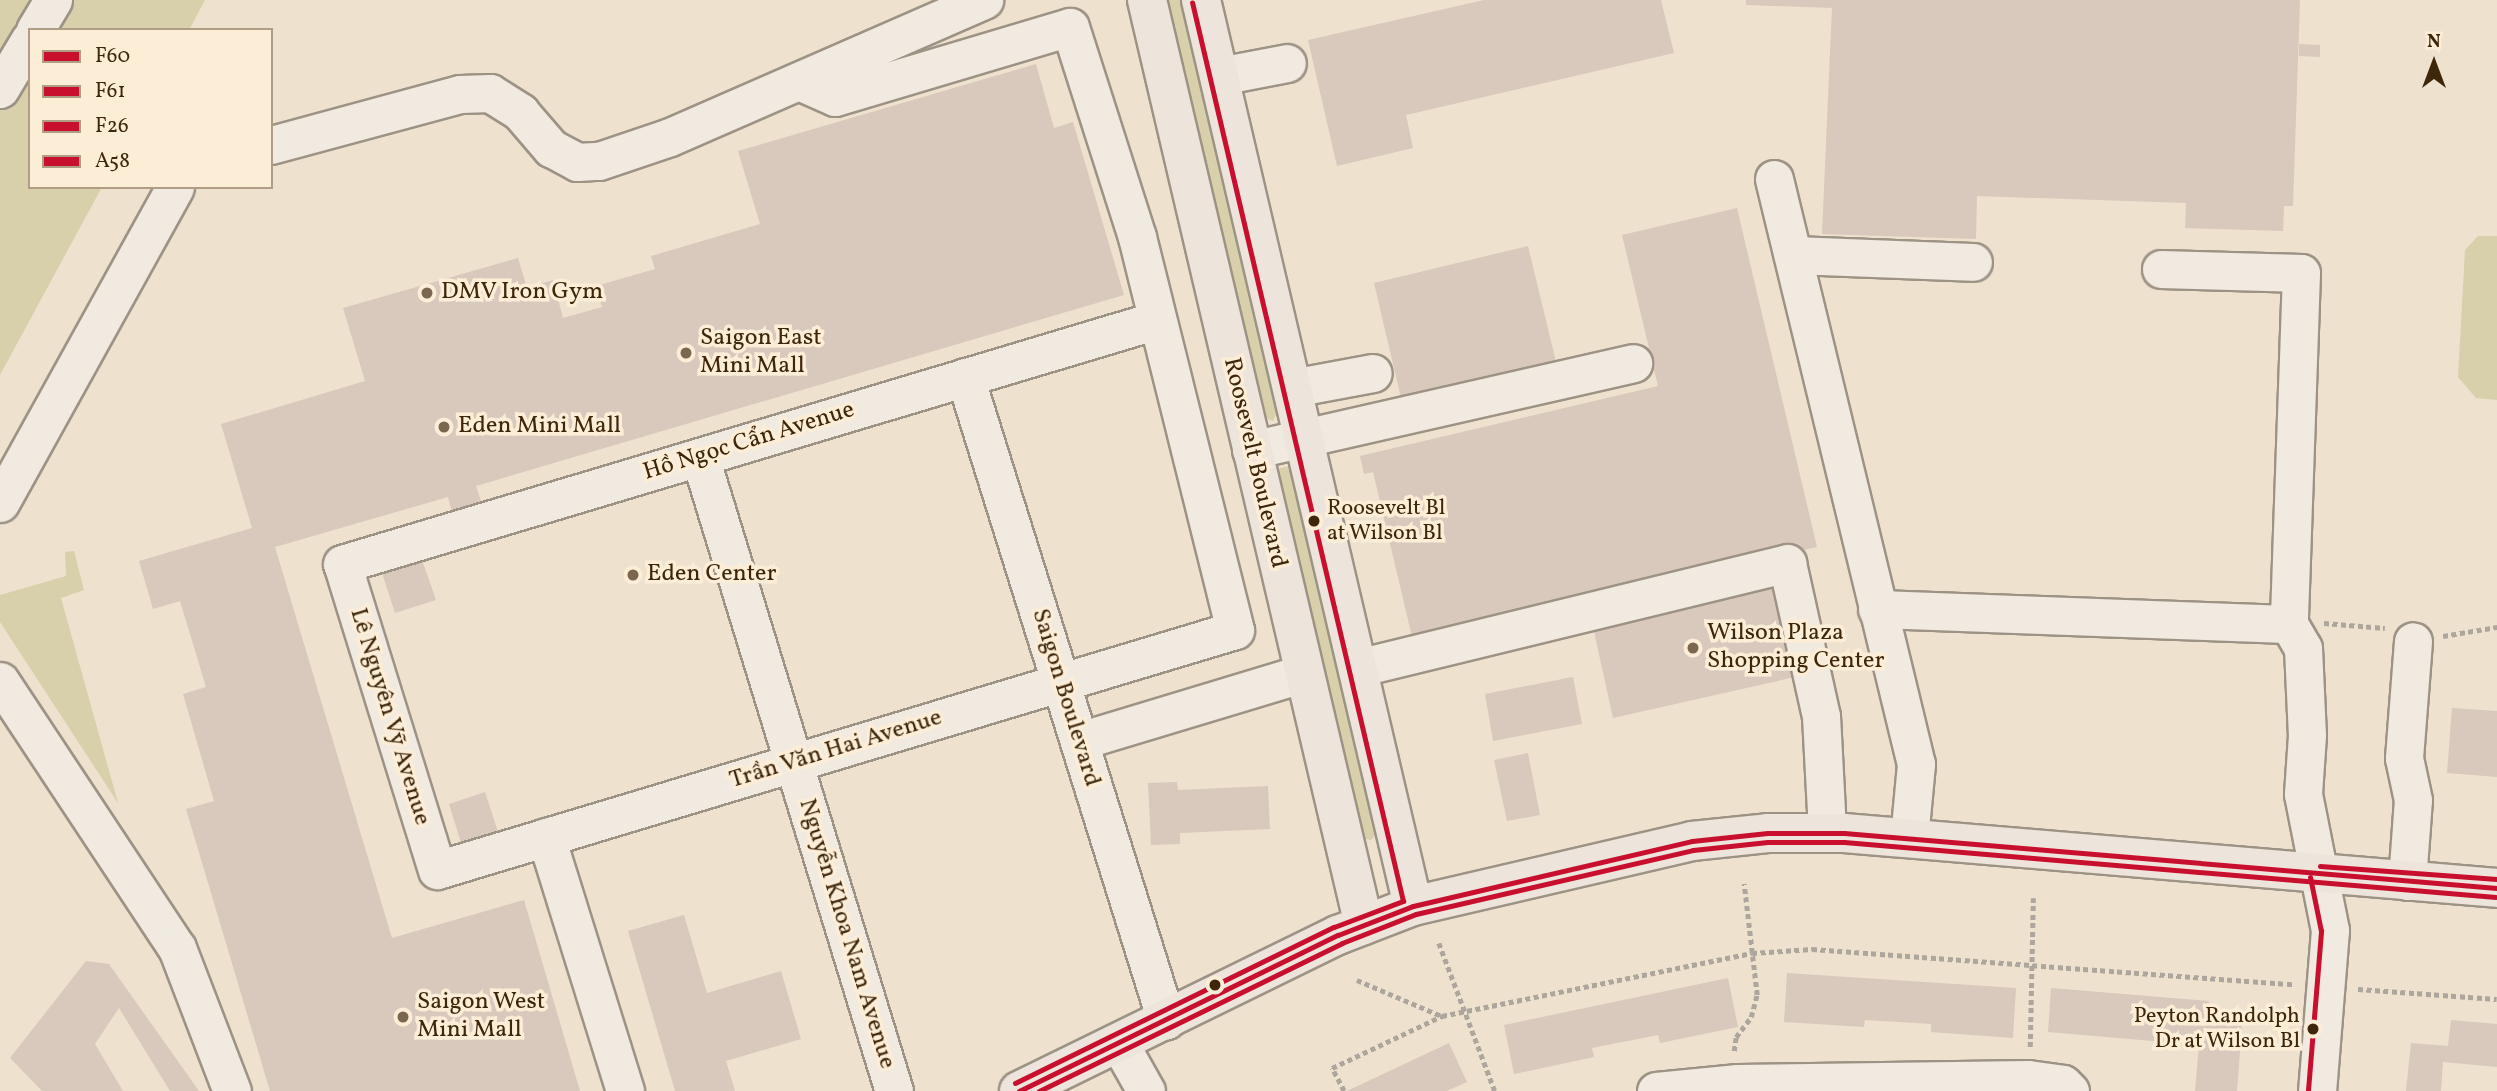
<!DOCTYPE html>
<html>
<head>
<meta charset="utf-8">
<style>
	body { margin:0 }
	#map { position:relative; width:2497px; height:1091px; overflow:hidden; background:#eee1ce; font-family:Vollkorn,serif }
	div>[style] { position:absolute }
	.green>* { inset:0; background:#d7d0ab }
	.building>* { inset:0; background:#d9c8bc }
	.path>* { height:4.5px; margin-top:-2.25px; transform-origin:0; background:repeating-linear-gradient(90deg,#ada69c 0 5px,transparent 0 8.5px) }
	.roads { filter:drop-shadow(2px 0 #9d9385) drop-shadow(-2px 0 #9d9385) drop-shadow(0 2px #9d9385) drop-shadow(0 -2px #9d9385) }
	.minor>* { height:37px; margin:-18.5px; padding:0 18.5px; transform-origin:18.5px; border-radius:18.5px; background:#f0eae0 }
	.major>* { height:38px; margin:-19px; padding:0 19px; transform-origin:19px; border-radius:19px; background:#ede5db }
	.bus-1>* { height:5px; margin:-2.5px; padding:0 2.5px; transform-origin:2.5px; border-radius:2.5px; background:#c8102e }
	.bus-2>* { height:5px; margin:-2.5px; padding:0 2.5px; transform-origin:2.5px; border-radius:2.5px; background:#c8102e }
	.bus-3>* { height:5px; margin:-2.5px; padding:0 2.5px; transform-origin:2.5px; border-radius:2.5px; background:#c8102e }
	.bus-4>* { height:5px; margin:-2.5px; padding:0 2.5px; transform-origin:2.5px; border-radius:2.5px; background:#c8102e }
	.dots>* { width:19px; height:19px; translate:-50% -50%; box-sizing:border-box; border:4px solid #fcedd7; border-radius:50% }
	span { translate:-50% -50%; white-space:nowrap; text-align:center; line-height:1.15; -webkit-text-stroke:7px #fcedd7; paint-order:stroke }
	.bus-label { font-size:22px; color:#3d260a }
	.left { translate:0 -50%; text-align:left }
	.right { translate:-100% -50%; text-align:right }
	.poi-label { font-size:24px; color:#3d260a }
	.street-label { font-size:24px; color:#3d260a }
	.legend { position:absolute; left:28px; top:28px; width:245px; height:161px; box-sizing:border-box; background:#fcedd7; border:2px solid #b09d85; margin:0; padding:9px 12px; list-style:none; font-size:21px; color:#3d260a }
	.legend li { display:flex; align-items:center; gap:14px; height:35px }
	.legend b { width:35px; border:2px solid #b09d85 }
	.north { position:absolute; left:2399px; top:28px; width:70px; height:70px; -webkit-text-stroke:5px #fcedd7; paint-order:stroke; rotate:0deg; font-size:19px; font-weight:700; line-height:28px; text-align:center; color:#3d260a }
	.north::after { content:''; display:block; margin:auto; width:24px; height:32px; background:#3d260a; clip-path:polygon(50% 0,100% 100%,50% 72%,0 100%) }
</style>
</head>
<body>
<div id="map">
	<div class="green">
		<i style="clip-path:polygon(0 0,205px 0,189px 30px,30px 30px,30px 187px,102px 187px,0 375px)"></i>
		<i style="clip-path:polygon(1168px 0,1182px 0,1278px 410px,1273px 421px,1264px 417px)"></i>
		<i style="clip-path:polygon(2478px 236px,2497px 236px,2497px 400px,2476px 398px,2458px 377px,2465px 250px)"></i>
		<i style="clip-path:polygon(1294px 465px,1377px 833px,1371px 840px,1358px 837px,1273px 470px)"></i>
		<i style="clip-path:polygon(74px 551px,84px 590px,61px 598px,118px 803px,0 622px,0 595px,66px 576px,65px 552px)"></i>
	</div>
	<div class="building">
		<i style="clip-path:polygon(1484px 0,1661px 0,1674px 53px,1406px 115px,1413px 148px,1337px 166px,1308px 40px)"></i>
		<i style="clip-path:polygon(1746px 0,2300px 0,2293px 206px,2284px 206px,2283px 231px,2185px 228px,2186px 203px,1977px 196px,1976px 239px,1822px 234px,1832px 8px,1746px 5px)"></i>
		<i style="clip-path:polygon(2299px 44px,2320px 45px,2320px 57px,2299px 56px)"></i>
		<i style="clip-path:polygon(1036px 64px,1054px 128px,1073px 122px,1124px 295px,476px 486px,483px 507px,453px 516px,448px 497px,275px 547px,392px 938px,524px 900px,580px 1091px,270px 1091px,186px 809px,214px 801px,183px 694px,206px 687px,180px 601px,153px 609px,139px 561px,252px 528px,221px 424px,365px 381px,343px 308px,518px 258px,527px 288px,553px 280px,563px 318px,602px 307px,596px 286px,655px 269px,651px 256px,760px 224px,738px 151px)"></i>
		<i style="clip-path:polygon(1737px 208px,1817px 547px,1413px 641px,1373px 472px,1364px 474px,1360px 456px,1658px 386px,1622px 235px)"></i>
		<i style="clip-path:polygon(1528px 246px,1556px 362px,1401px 398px,1374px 283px)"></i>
		<i style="clip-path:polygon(422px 560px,436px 600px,395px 613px,382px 573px)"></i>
		<i style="clip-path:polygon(1773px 578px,1795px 677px,1613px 718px,1591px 618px)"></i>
		<i style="clip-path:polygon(1573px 677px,1582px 724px,1493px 741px,1485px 694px)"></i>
		<i style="clip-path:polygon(2452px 708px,2497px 711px,2497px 777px,2447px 773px)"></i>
		<i style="clip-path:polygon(1528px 753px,1540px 815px,1507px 821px,1494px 760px)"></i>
		<i style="clip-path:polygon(1177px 782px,1178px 790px,1268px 786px,1270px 829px,1180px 833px,1180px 844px,1151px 845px,1148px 783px)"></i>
		<i style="clip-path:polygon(485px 792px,499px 835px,462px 846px,449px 804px)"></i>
		<i style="clip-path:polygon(684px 915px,707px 993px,781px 971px,801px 1039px,726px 1061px,735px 1091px,675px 1091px,628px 931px)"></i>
		<i style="clip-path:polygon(86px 961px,109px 964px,199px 1091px,170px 1091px,119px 1008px,95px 1044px,123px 1091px,42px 1091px,10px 1058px)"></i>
		<i style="clip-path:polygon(1787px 973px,2016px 988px,2013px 1038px,1931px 1032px,1931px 1024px,1865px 1020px,1864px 1027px,1784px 1022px)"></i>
		<i style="clip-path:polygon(1728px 978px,1738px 1027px,1660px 1043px,1658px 1035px,1592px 1048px,1594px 1057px,1514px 1074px,1504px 1025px)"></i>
		<i style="clip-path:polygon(2051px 988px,2209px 1001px,2207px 1023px,2242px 1026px,2237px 1091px,2195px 1091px,2199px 1045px,2048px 1032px)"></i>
		<i style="clip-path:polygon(2451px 1020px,2497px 1024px,2497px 1067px,2443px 1062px,2441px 1091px,2406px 1091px,2411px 1043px,2448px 1046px)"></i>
		<i style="clip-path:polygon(1449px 1043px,1467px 1082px,1447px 1091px,1347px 1091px)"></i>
	</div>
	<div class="path">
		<i style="left:2324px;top:623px;width:61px;rotate:4.7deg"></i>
		<i style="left:2443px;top:636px;width:55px;rotate:-9.5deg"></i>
		<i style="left:1439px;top:943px;width:158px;rotate:69.3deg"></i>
		<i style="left:1357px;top:980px;width:92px;rotate:23deg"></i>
		<i style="left:2358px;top:989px;width:139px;rotate:4.1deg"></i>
		<i style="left:2030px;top:1047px;width:149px;rotate:-88.8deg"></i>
		<i style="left:1734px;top:1051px;width:14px;rotate:-82deg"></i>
		<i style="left:1736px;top:1037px;width:25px;rotate:-53deg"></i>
		<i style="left:1751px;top:1017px;width:23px;rotate:-75deg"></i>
		<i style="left:1757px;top:995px;width:112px;rotate:-96.7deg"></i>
		<i style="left:1344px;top:1091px;width:26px;rotate:-118deg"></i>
		<i style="left:1332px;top:1068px;width:122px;rotate:-25.3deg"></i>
		<i style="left:1442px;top:1016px;width:316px;rotate:-11.5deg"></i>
		<i style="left:1752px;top:953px;width:60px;rotate:-3.8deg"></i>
		<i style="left:1812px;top:949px;width:483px;rotate:4.2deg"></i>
	</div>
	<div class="roads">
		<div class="minor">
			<i style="left:35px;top:30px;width:35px;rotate:-59deg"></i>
			<i style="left:1219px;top:76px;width:69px;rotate:-10.8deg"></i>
			<i style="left:799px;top:81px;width:39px;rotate:24deg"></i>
			<i style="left:835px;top:97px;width:245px;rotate:-16.6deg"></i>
			<i style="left:1070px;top:27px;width:220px;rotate:72.3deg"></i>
			<i style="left:1137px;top:237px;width:405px;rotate:76deg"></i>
			<i style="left:1235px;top:630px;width:833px;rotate:163.26deg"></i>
			<i style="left:437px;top:870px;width:320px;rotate:-107.2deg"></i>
			<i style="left:342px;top:564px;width:851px;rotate:-16.67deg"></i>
			<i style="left:0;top:89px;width:58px;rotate:-59deg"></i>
			<i style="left:271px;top:145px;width:196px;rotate:-15.1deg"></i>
			<i style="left:460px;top:94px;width:30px;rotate:-2deg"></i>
			<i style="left:490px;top:93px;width:36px;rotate:32deg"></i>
			<i style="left:520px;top:112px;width:48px;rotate:49.3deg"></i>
			<i style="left:551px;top:148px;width:30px;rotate:28deg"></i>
			<i style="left:577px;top:162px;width:22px;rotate:-3deg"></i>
			<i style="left:599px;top:161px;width:75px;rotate:-18.7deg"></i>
			<i style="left:670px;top:137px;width:343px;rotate:-23.6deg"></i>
			<i style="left:1774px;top:179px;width:602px;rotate:76.36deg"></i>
			<i style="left:1916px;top:764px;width:74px;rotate:95.4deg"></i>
			<i style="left:1793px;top:255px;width:180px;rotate:2.2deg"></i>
			<i style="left:2161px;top:269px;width:140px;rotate:1.6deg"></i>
			<i style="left:2301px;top:273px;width:351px;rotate:92deg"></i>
			<i style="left:2289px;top:624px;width:28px;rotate:60deg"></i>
			<i style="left:2303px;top:648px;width:87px;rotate:87.4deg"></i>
			<i style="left:2307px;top:735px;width:59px;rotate:93.9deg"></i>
			<i style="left:2303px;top:794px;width:139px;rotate:78.8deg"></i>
			<i style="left:2330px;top:930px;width:162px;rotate:94.6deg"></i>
			<i style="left:965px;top:377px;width:674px;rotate:72.64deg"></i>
			<i style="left:1292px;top:388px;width:82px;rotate:-10.5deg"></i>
			<i style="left:1251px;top:450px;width:392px;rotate:-12.8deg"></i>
			<i style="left:700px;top:457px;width:663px;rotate:72.99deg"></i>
			<i style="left:0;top:503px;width:361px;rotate:-61deg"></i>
			<i style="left:1877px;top:609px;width:412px;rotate:2.1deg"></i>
			<i style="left:1357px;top:668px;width:443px;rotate:-13.7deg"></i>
			<i style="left:1787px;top:563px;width:157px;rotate:77.5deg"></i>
			<i style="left:1821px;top:716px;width:116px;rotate:87deg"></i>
			<i style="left:0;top:681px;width:320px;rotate:56.5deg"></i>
			<i style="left:177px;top:948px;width:153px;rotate:69deg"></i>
			<i style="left:1079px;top:741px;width:235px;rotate:-16.8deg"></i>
			<i style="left:546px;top:837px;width:266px;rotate:72.7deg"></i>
			<i style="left:2407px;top:881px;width:81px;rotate:-85.8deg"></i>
			<i style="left:2413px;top:800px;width:43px;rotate:-102.1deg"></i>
			<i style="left:2404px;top:758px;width:117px;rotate:-85.6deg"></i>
			<i style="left:1119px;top:1043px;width:55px;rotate:60.6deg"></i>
			<i style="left:1656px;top:1091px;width:82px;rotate:-5.6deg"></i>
			<i style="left:1738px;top:1083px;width:290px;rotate:-0.8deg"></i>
			<i style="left:2028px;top:1079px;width:35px;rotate:8deg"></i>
			<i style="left:2063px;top:1084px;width:10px;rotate:45deg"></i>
		</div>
		<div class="major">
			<i style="left:1147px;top:0;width:950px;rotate:76.8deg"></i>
			<i style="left:1201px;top:0;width:930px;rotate:76.83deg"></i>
			<i style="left:1019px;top:1091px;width:355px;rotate:-26.1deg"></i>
			<i style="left:1338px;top:935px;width:80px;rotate:-21.1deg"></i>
			<i style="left:1413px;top:906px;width:286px;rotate:-13.1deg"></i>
			<i style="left:1692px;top:841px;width:76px;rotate:-6deg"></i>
			<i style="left:1768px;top:833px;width:76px"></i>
			<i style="left:1844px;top:833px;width:655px;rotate:4.81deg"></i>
		</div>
	</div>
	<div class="bus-1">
		<i style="left:1019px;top:1091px;width:355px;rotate:-26.1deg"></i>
		<i style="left:1338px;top:935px;width:80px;rotate:-21.1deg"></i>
		<i style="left:1413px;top:906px;width:286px;rotate:-13.1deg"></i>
		<i style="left:1692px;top:841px;width:76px;rotate:-6deg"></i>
		<i style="left:1768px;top:833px;width:76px"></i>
		<i style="left:1844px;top:833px;width:655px;rotate:4.81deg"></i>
	</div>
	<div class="bus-2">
		<i style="left:1039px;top:1091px;width:337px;rotate:-26deg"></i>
		<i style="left:1342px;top:943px;width:79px;rotate:-21.4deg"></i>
		<i style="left:1416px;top:914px;width:284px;rotate:-13deg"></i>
		<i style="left:1693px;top:850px;width:75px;rotate:-6.1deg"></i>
		<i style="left:1768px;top:842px;width:76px"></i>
		<i style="left:1844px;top:842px;width:654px;rotate:4.82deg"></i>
	</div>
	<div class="bus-3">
		<i style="left:1015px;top:1083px;width:355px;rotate:-26.1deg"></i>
		<i style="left:1334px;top:927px;width:74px;rotate:-20.6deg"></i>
		<i style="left:1403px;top:901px;width:923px;rotate:-103.21deg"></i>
	</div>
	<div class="bus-4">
		<i style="left:2320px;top:866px;width:177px;rotate:4.2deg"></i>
		<i style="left:2308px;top:1090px;width:160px;rotate:-85.3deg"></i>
		<i style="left:2321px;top:931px;width:55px;rotate:-101.5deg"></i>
	</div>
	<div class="dots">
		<i style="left:427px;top:293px;background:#7b674f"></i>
		<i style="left:686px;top:353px;background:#7b674f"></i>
		<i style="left:444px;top:427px;background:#7b674f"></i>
		<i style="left:1314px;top:521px;background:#3d260a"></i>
		<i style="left:633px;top:575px;background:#7b674f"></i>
		<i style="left:1693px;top:648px;background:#7b674f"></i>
		<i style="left:1215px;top:985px;background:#3d260a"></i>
		<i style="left:403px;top:1017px;background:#7b674f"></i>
		<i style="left:2313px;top:1029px;background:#3d260a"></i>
	</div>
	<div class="bus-label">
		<span class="left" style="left:1327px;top:521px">Roosevelt Bl<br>at Wilson Bl</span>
		<span class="right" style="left:2300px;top:1029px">Peyton Randolph<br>Dr at Wilson Bl</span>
	</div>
	<div class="poi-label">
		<span class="left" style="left:441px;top:293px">DMV Iron Gym</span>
		<span class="left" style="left:700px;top:353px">Saigon East<br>Mini Mall</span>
		<span class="left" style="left:458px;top:427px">Eden Mini Mall</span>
		<span class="left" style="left:647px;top:575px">Eden Center</span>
		<span class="left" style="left:1707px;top:648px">Wilson Plaza<br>Shopping Center</span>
		<span class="left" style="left:417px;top:1017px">Saigon West<br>Mini Mall</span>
	</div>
	<div class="street-label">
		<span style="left:749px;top:442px;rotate:-17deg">Hồ Ngọc Cẩn Avenue</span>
		<span style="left:1254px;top:463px;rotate:77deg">Roosevelt Boulevard</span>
		<span style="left:1065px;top:698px;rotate:73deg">Saigon Boulevard</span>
		<span style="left:389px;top:717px;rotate:73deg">Lê Nguyên Vỹ Avenue</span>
		<span style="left:836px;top:750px;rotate:-17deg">Trần Văn Hai Avenue</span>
		<span style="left:846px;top:934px;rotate:73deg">Nguyễn Khoa Nam Avenue</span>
	</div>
	<ul class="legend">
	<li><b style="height:9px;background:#c8102e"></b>F60</li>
	<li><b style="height:9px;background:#c8102e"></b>F61</li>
	<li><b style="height:9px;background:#c8102e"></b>F26</li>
	<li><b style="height:9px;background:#c8102e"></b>A58</li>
	</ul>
	<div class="north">N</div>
</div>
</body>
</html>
